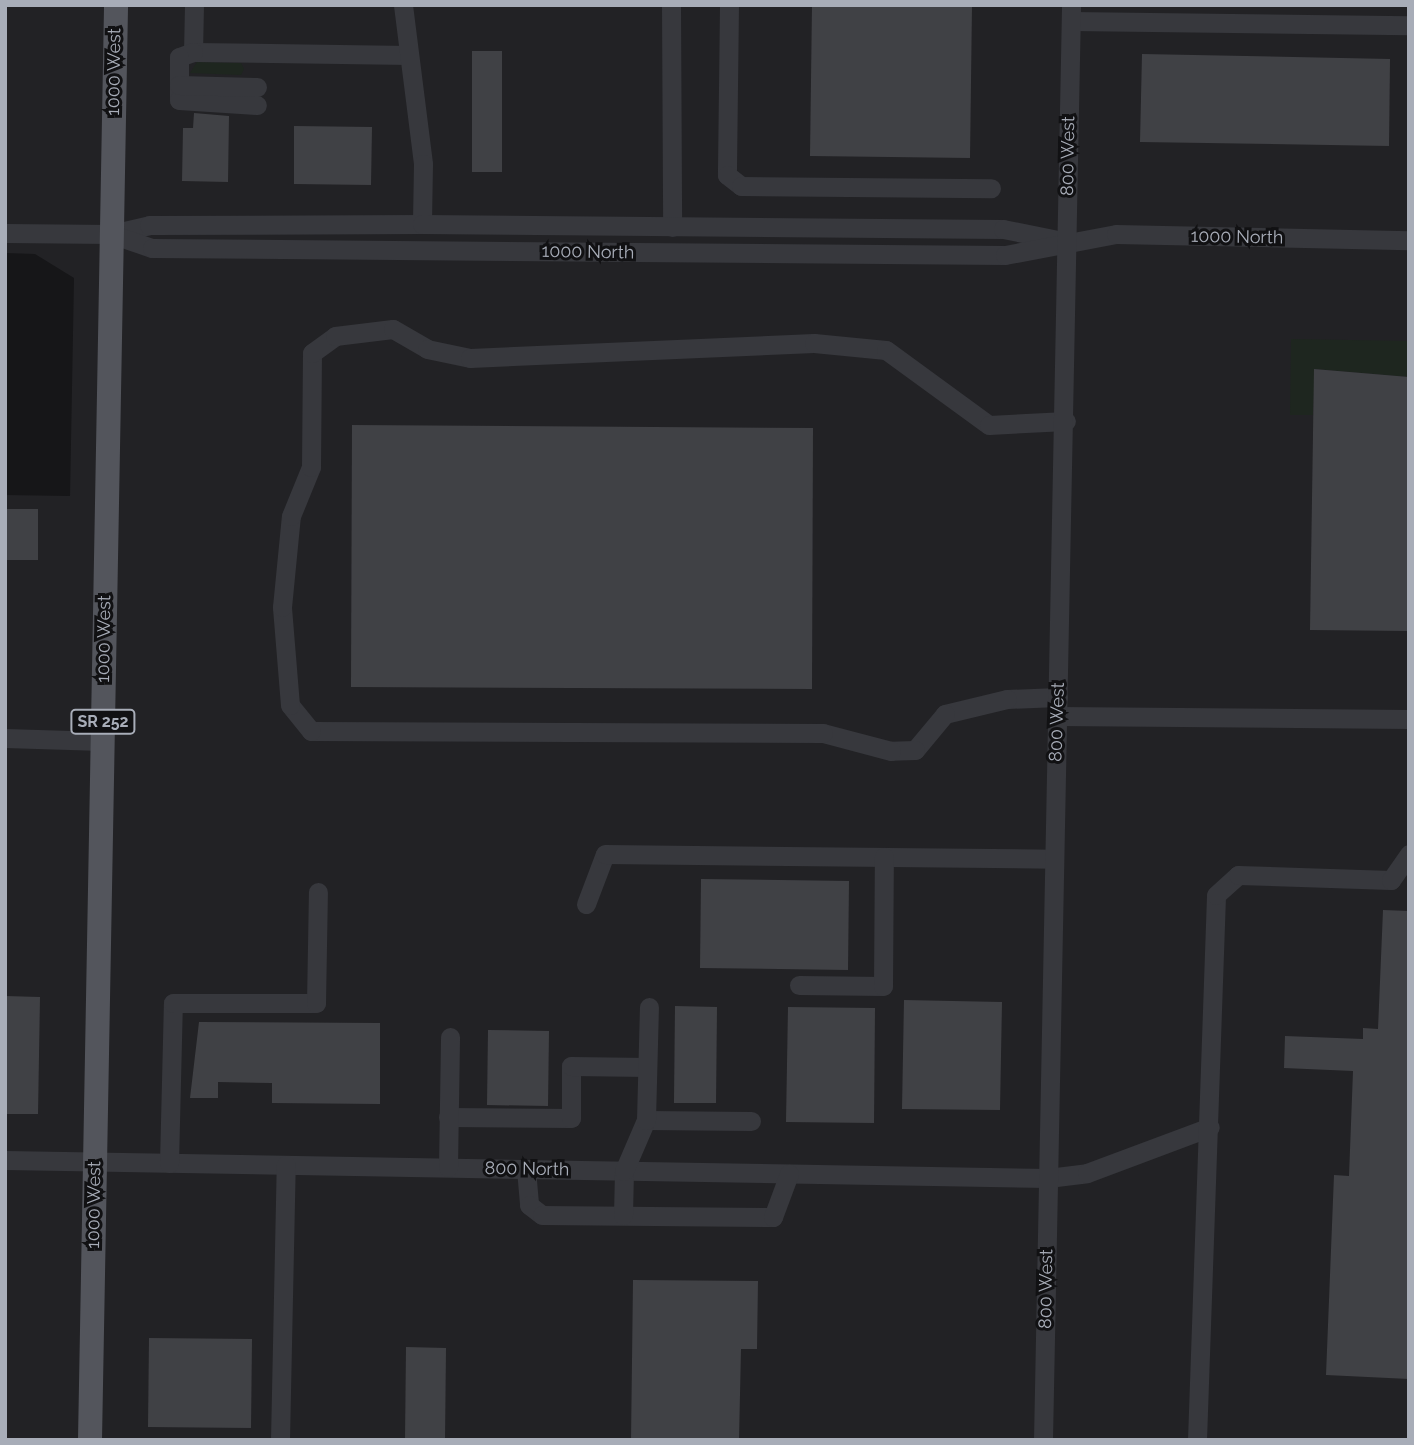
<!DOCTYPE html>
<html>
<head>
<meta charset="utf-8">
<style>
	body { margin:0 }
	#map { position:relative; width:1414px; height:1445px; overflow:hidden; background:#161618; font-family:Raleway,sans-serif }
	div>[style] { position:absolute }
	.built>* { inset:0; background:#222225 }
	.green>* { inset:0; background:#1e261f }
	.building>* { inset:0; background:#404145 }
	.minor>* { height:19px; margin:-9.5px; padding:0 9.5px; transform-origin:9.5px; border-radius:9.5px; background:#37383d }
	.major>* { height:24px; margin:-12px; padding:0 12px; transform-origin:12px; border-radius:12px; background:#53555c }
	span { translate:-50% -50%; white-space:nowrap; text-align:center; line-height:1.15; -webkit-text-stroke:6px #111113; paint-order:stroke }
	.shield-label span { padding:2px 5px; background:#111113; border:2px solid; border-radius:5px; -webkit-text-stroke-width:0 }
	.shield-label { font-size:16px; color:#a8adb8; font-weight:700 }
	.street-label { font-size:18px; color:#a8adb8 }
	.frame { position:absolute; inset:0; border:7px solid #a8adb8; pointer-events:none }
</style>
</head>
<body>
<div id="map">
	<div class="built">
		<i style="clip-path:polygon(5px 5px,1409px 5px,1409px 1440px,5px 1440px,5px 495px,70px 496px,74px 278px,35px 254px,5px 253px)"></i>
	</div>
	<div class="green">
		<i style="clip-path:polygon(197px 62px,241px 63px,244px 69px,241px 75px,190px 73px)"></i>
		<i style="clip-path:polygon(1291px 339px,1409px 341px,1409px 377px,1315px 369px,1313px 415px,1290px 415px)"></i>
	</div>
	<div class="building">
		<i style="clip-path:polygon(812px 5px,972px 5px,970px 158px,810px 156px)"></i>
		<i style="clip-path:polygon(472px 51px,502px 51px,502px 172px,472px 172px)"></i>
		<i style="clip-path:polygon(1142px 54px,1390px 59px,1389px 146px,1140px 142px)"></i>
		<i style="clip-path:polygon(194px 113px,229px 116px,228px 182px,182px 181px,183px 128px,193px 128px)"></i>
		<i style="clip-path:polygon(294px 126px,372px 127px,371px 185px,294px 184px)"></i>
		<i style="clip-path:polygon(1314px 369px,1409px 377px,1409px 631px,1310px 630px)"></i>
		<i style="clip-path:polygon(352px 425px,813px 428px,812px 689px,351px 687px)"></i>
		<i style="clip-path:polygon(5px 509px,38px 509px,38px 560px,5px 560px)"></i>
		<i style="clip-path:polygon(701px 879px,849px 881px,848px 970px,700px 968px)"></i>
		<i style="clip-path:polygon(1383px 910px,1409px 911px,1409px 1379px,1326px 1375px,1334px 1175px,1349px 1176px,1353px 1071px,1284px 1068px,1285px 1036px,1363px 1039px,1363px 1028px,1378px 1029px)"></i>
		<i style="clip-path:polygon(5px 996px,40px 997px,38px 1114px,5px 1114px)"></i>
		<i style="clip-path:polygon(904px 1000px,1002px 1002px,1000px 1110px,902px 1109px)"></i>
		<i style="clip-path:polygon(675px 1006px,717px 1007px,716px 1103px,674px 1103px)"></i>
		<i style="clip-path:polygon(788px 1007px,875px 1008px,874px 1123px,786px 1122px)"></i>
		<i style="clip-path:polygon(199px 1022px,380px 1023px,380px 1104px,272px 1103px,272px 1083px,218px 1082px,218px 1098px,190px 1098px)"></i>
		<i style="clip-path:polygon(488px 1030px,549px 1031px,548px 1106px,487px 1105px)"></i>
		<i style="clip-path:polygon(633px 1280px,758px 1281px,757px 1349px,741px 1349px,739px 1440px,631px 1440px)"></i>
		<i style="clip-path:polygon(149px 1338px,252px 1339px,251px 1428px,148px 1427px)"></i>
		<i style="clip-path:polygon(406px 1347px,446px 1348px,445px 1440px,405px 1440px)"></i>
	</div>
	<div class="minor">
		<i style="left:194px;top:5px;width:47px;rotate:91.2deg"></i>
		<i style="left:193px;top:52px;width:216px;rotate:0.8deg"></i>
		<i style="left:403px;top:5px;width:160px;rotate:82.8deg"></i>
		<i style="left:423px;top:164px;width:60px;rotate:91deg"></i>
		<i style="left:671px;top:5px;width:222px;rotate:89.7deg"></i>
		<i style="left:729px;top:5px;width:170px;rotate:90.7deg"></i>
		<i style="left:727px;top:175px;width:18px;rotate:38deg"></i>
		<i style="left:741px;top:186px;width:250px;rotate:0.5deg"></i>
		<i style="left:1071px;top:21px;width:338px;rotate:0.7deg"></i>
		<i style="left:193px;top:52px;width:15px;rotate:160deg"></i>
		<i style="left:179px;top:57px;width:43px;rotate:90deg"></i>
		<i style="left:179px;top:100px;width:78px;rotate:3.7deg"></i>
		<i style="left:179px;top:85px;width:78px;rotate:1.5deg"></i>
		<i style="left:5px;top:233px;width:106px;rotate:0.5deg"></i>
		<i style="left:111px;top:234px;width:39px;rotate:-13deg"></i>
		<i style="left:149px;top:225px;width:273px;rotate:-0.2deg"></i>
		<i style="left:422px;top:224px;width:581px;rotate:0.49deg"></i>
		<i style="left:1003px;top:229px;width:56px;rotate:11.3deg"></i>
		<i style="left:111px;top:234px;width:43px;rotate:18.9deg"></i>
		<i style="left:152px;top:248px;width:853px;rotate:0.47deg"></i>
		<i style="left:1005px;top:255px;width:113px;rotate:-10.7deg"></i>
		<i style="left:1116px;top:234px;width:293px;rotate:1.2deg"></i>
		<i style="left:1058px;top:697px;width:51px;rotate:177.8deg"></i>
		<i style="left:1007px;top:699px;width:64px;rotate:166.4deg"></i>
		<i style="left:945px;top:714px;width:47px;rotate:129.8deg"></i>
		<i style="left:915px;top:750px;width:24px;rotate:178deg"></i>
		<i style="left:891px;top:751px;width:70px;rotate:-165.2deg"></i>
		<i style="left:823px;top:733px;width:512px;rotate:-179.78deg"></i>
		<i style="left:311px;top:731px;width:33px;rotate:-129deg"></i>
		<i style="left:290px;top:705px;width:98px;rotate:-94.7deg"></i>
		<i style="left:282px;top:607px;width:91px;rotate:-84.4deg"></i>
		<i style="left:291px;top:516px;width:53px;rotate:-67.8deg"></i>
		<i style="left:311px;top:467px;width:114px;rotate:-89.5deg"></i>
		<i style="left:312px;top:353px;width:29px;rotate:-36deg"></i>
		<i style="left:335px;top:336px;width:58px;rotate:-6.9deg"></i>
		<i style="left:393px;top:329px;width:39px;rotate:30deg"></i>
		<i style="left:427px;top:349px;width:44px;rotate:11.8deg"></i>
		<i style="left:470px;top:358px;width:344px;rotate:-2.5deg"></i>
		<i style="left:814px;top:343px;width:72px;rotate:5.6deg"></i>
		<i style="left:886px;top:350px;width:127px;rotate:36.1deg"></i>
		<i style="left:989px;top:425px;width:77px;rotate:-3deg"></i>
		<i style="left:1057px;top:716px;width:352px;rotate:0.5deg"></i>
		<i style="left:5px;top:738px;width:97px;rotate:1.8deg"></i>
		<i style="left:586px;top:904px;width:53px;rotate:-69.2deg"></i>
		<i style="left:605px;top:854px;width:449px;rotate:0.6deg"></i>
		<i style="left:799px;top:985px;width:84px;rotate:0.7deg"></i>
		<i style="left:883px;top:986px;width:129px;rotate:-89.6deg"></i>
		<i style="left:448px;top:1117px;width:123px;rotate:0.5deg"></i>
		<i style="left:571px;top:1118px;width:52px;rotate:-90deg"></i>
		<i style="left:571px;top:1066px;width:76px;rotate:0.8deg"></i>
		<i style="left:646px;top:1120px;width:105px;rotate:0.5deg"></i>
		<i style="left:5px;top:1160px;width:1043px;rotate:0.99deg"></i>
		<i style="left:1048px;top:1178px;width:39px;rotate:-7deg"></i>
		<i style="left:1087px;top:1173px;width:131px;rotate:-20.5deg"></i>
		<i style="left:169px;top:1163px;width:160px;rotate:-88.6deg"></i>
		<i style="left:173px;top:1003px;width:143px"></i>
		<i style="left:316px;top:1003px;width:111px;rotate:-89deg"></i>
		<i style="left:448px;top:1167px;width:130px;rotate:-89.1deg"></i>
		<i style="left:526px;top:1169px;width:36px;rotate:85deg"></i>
		<i style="left:529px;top:1205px;width:16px;rotate:38deg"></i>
		<i style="left:542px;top:1215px;width:231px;rotate:0.5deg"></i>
		<i style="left:773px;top:1217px;width:46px;rotate:-69.6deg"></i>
		<i style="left:623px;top:1215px;width:44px;rotate:-88.7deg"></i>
		<i style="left:624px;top:1171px;width:56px;rotate:-66.7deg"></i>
		<i style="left:646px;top:1120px;width:113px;rotate:-88.5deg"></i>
		<i style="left:280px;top:1440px;width:275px;rotate:-88.8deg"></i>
		<i style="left:1043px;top:1440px;width:1435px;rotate:-88.88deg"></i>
		<i style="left:1197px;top:1440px;width:545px;rotate:-88deg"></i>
		<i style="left:1216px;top:895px;width:30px;rotate:-42deg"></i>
		<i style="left:1238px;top:875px;width:153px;rotate:1.9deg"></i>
		<i style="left:1391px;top:880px;width:32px;rotate:-55deg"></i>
	</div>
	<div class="major">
		<i style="left:90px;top:1440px;width:1435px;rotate:-88.96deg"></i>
	</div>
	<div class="shield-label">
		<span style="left:103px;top:722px">SR 252</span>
	</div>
	<div class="street-label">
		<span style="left:114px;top:72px;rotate:-89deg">1000 West</span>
		<span style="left:1068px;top:156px;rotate:-89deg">800 West</span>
		<span style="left:1237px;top:237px;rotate:1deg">1000 North</span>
		<span style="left:588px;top:252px;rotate:1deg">1000 North</span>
		<span style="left:104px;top:639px;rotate:-89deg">1000 West</span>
		<span style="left:1057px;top:722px;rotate:-88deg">800 West</span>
		<span style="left:527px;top:1169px;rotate:1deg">800 North</span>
		<span style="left:94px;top:1205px;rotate:-89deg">1000 West</span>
		<span style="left:1046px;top:1289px;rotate:-89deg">800 West</span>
	</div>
	<div class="frame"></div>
</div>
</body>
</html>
